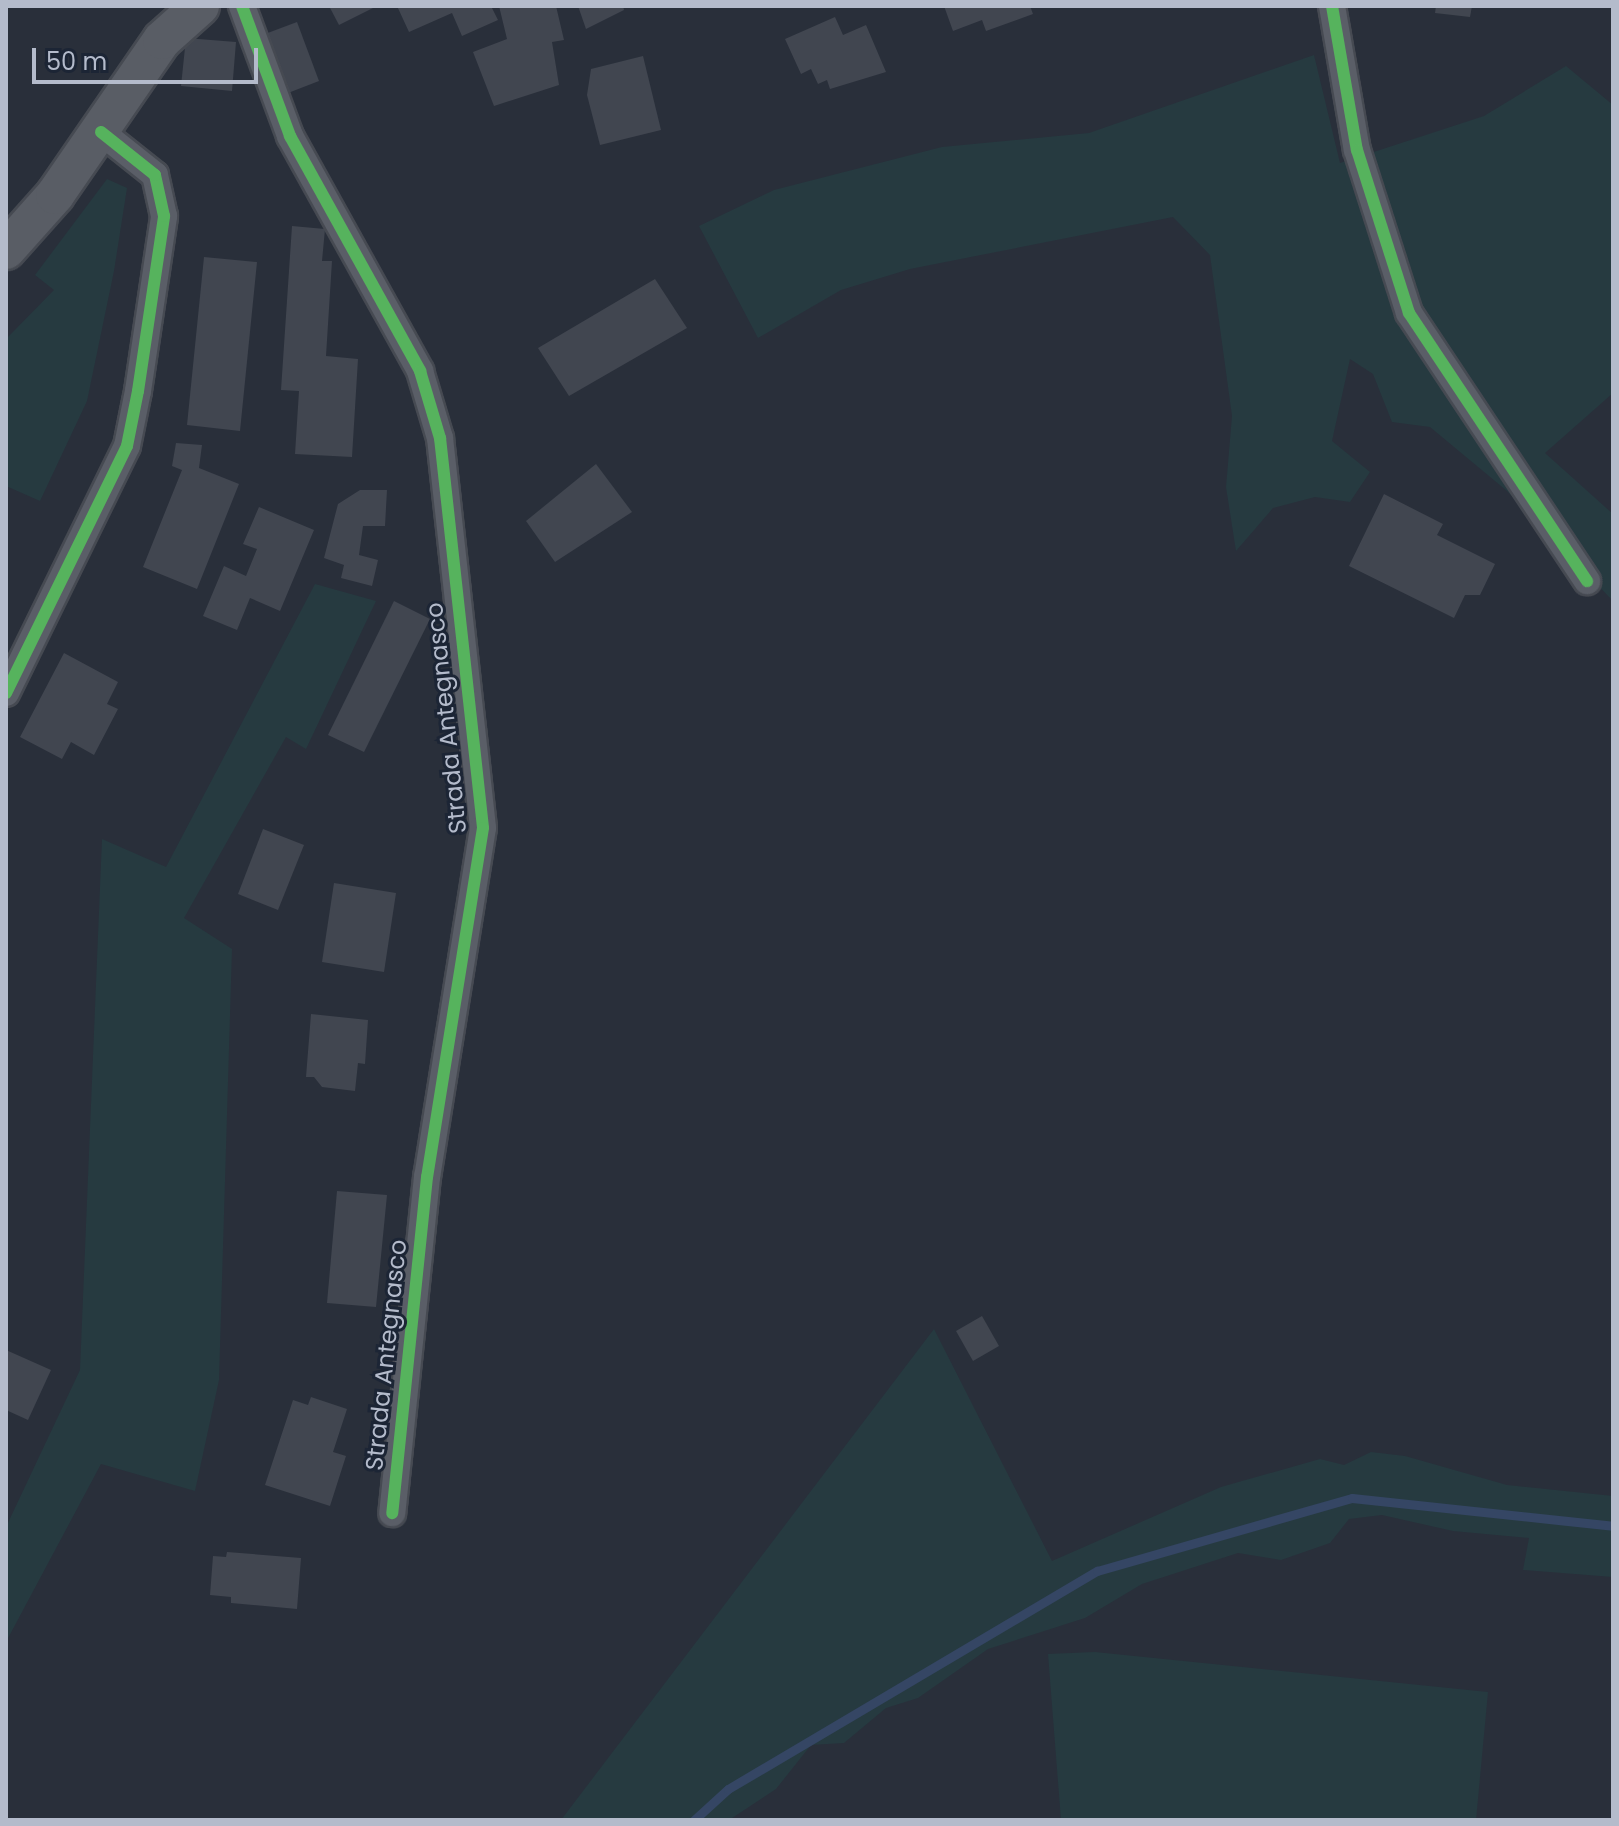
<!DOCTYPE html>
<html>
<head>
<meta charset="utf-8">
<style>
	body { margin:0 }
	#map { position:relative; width:1619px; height:1826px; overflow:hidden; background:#292f3a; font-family:Poppins,sans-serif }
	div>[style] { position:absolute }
	.green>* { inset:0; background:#263a40 }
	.stream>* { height:9px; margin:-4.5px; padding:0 4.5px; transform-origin:4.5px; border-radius:4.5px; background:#354664 }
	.building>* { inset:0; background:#414650 }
	.roads { filter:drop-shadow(2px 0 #464a52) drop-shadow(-2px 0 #464a52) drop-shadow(0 2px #464a52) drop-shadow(0 -2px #464a52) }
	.minor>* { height:26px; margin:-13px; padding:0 13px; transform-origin:13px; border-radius:13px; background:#5a5e67 }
	.secondary>* { height:38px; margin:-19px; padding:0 19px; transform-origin:19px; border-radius:19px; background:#595d65 }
	.cycleway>* { height:12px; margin:-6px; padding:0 6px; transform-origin:6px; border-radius:6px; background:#56b35d }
	span { translate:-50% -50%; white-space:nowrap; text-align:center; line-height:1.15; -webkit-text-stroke:6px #1c2535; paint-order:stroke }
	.street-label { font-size:24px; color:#b4bbcb }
	.frame { position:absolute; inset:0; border:8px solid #b4bbcb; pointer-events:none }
	.scale { position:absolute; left:32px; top:48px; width:226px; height:36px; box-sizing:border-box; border:4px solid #b4bbcb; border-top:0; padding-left:10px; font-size:24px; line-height:28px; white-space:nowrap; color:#b4bbcb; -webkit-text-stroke:6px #1c2535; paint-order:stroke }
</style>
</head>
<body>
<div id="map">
	<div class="green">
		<i style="clip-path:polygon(1314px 55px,1340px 163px,1484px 116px,1566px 66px,1613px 105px,1613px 393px,1545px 453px,1613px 514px,1613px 601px,1507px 491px,1430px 427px,1392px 422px,1373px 374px,1350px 359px,1332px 441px,1370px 472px,1350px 502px,1315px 497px,1273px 508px,1236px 551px,1226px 487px,1232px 416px,1210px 255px,1173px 217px,910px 269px,841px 290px,758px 338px,699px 226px,774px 190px,942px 147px,1089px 133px)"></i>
		<i style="clip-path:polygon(107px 179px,127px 188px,114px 271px,87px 401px,40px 501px,6px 486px,6px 339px,54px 290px,35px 275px)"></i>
		<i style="clip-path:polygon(315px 584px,376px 601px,306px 749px,286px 737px,184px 918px,232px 949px,219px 1380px,195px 1491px,101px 1464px,6px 1642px,6px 1527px,80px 1370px,102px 839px,166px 867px)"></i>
		<i style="clip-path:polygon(934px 1329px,1052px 1561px,1221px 1487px,1320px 1459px,1344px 1465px,1371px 1452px,1405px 1456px,1507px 1485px,1613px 1496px,1613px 1577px,1523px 1570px,1529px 1538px,1453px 1531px,1382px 1515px,1349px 1519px,1330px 1543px,1281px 1560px,1238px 1553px,1142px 1584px,1085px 1618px,988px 1649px,918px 1698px,886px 1708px,844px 1743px,811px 1745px,776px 1789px,729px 1820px,561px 1820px)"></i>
		<i style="clip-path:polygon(1095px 1652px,1488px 1692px,1476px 1820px,1061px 1820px,1048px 1654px)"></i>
	</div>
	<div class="stream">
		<i style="left:694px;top:1820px;width:46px;rotate:-42.4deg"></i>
		<i style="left:728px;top:1789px;width:429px;rotate:-30.6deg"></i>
		<i style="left:1097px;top:1571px;width:265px;rotate:-16deg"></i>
		<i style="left:1352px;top:1498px;width:262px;rotate:6.1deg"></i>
	</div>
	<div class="building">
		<i style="clip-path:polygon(329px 6px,377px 6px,339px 25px)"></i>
		<i style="clip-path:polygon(397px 6px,491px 6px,498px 20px,462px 36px,452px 13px,409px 32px)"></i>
		<i style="clip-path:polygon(499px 6px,556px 6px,564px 40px,552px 42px,559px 85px,494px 106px,473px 52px,507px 39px)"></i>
		<i style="clip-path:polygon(578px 6px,623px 6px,624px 10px,586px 29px)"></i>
		<i style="clip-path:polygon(944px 6px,1030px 6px,1033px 14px,986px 31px,982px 20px,953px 31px)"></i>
		<i style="clip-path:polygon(1436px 6px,1472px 6px,1470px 17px,1435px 13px)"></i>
		<i style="clip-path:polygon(835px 17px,843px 35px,866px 25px,886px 72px,830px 89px,827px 80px,818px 84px,811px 69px,801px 74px,785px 39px)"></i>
		<i style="clip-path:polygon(297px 22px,319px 81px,288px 93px,265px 34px)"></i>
		<i style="clip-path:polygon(186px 38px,236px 42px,232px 91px,181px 86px)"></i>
		<i style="clip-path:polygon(643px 56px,661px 130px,600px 145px,587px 95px,591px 69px)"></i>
		<i style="clip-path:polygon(292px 226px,325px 229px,322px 261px,332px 261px,326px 356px,358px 359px,352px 457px,295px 454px,299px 391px,281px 390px)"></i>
		<i style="clip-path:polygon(204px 257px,257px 262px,240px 431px,187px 425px)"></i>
		<i style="clip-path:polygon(655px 279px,687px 328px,569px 396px,538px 348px)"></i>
		<i style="clip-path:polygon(176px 443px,202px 445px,199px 468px,239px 484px,197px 589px,143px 567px,182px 470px,172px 466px)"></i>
		<i style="clip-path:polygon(596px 464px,632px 512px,555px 562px,526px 521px)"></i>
		<i style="clip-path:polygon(360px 490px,387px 490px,385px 526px,363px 526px,359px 555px,378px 560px,372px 586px,341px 578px,344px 565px,324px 558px,338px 504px)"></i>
		<i style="clip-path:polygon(1384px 494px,1443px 524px,1437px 535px,1495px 564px,1480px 595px,1465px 595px,1454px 618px,1349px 566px)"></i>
		<i style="clip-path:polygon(259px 507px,314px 530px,280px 611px,250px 598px,237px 630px,203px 616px,224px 566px,246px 576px,257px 549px,243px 544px)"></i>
		<i style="clip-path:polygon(394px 601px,430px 619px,364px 752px,328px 735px)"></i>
		<i style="clip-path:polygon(64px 653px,118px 682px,107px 704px,118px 709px,94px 755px,71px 742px,62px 759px,20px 737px)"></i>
		<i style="clip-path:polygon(263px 829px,304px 845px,278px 910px,238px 894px)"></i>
		<i style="clip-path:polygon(334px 883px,396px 893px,384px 972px,322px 962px)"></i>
		<i style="clip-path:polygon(311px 1014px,368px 1020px,365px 1064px,358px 1063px,355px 1091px,322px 1087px,314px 1077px,306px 1077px)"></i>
		<i style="clip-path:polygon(337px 1191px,387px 1195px,376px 1307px,327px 1303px)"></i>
		<i style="clip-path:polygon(982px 1316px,999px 1346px,973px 1361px,956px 1331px)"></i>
		<i style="clip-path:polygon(6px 1350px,51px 1370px,28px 1420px,6px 1410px)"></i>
		<i style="clip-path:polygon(311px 1397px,347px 1409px,333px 1452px,346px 1456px,330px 1506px,265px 1485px,293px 1400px,308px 1405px)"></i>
		<i style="clip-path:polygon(227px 1552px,301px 1558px,297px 1609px,231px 1603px,231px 1597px,210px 1595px,213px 1556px,226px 1557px)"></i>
	</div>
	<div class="roads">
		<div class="minor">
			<i style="left:242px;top:6px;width:139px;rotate:69.7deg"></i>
			<i style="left:290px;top:136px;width:269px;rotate:61deg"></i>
			<i style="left:420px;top:371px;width:70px;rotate:73.4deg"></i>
			<i style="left:440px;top:438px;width:392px;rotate:83.7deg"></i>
			<i style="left:483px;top:828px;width:353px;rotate:99.1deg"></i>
			<i style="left:427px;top:1177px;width:338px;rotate:95.9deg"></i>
			<i style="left:1332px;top:6px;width:146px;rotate:80.2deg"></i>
			<i style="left:1357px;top:150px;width:171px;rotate:72.3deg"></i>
			<i style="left:1409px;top:313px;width:322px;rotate:56.4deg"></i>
			<i style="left:6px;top:693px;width:275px;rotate:-63.9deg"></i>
			<i style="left:127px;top:446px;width:56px;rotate:-78.7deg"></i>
			<i style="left:138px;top:391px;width:177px;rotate:-81.5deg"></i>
			<i style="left:164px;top:216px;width:42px;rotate:-102.4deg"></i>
			<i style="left:155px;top:175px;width:69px;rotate:-141.5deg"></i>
		</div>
		<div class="secondary">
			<i style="left:6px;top:250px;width:74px;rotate:-48.3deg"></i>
			<i style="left:55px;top:195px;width:188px;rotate:-55.4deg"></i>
			<i style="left:162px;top:40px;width:51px;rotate:-41.8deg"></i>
		</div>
	</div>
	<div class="cycleway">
		<i style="left:242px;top:6px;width:139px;rotate:69.7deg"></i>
		<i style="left:290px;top:136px;width:269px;rotate:61deg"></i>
		<i style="left:420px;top:371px;width:70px;rotate:73.4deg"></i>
		<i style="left:440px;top:438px;width:392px;rotate:83.7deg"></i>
		<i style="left:483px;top:828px;width:353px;rotate:99.1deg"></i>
		<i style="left:427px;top:1177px;width:338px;rotate:95.9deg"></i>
		<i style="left:1332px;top:6px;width:146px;rotate:80.2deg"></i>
		<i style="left:1357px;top:150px;width:171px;rotate:72.3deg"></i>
		<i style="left:1409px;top:313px;width:322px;rotate:56.4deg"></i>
		<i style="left:6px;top:693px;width:275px;rotate:-63.9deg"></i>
		<i style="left:127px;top:446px;width:56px;rotate:-78.7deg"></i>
		<i style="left:138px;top:391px;width:177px;rotate:-81.5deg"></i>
		<i style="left:164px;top:216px;width:42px;rotate:-102.4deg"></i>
		<i style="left:155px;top:175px;width:69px;rotate:-141.5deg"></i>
	</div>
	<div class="street-label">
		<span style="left:446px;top:718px;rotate:-96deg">Strada Antegnasco</span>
		<span style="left:386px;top:1355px;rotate:-84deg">Strada Antegnasco</span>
	</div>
	<div class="frame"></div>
	<div class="scale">50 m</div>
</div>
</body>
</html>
